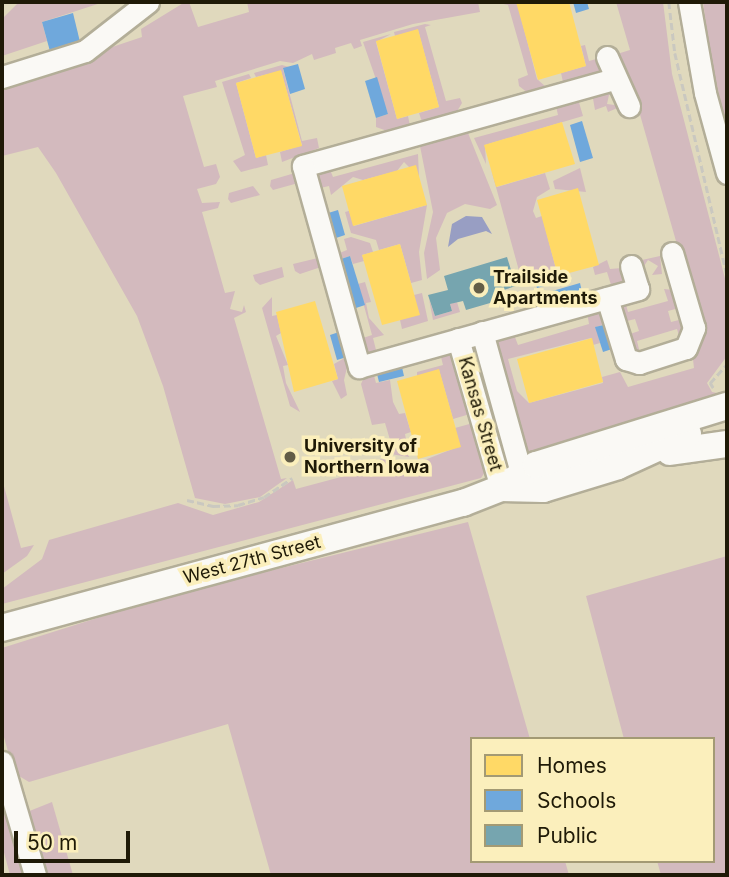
<!DOCTYPE html>
<html>
<head>
<meta charset="utf-8">
<style>
	body { margin:0 }
	#map { position:relative; width:729px; height:877px; overflow:hidden; background:#e0d9bd; font-family:Inter,sans-serif }
	div>[style] { position:absolute }
	.green>* { inset:0; background:#d3babe }
	.water>* { inset:0; background:#989ec3 }
	.homes>* { inset:0; background:#ffd966 }
	.schools>* { inset:0; background:#6fa8dc }
	.public>* { inset:0; background:#76a5af }
	.path>* { height:2.5px; margin-top:-1.25px; transform-origin:0; background:repeating-linear-gradient(90deg,#cac8c0 0 7px,transparent 0 10.5px) }
	.roads { filter:drop-shadow(2px 0 #b3ae98) drop-shadow(-2px 0 #b3ae98) drop-shadow(0 2px #b3ae98) drop-shadow(0 -2px #b3ae98) }
	.minor>* { height:21px; margin:-10.5px; padding:0 10.5px; transform-origin:10.5px; border-radius:10.5px; background:#faf9f5 }
	.major>* { height:26px; margin:-13px; padding:0 13px; transform-origin:13px; border-radius:13px; background:#faf9f5 }
	.dots>* { width:19px; height:19px; translate:-50% -50%; box-sizing:border-box; border:4px solid #fbefbc; border-radius:50% }
	span { translate:-50% -50%; white-space:nowrap; text-align:center; line-height:1.15; -webkit-text-stroke:7px #fbefbc; paint-order:stroke }
	.poi-label { font-size:18px; color:#1f1a07; font-weight:700 }
	.left { translate:0 -50%; text-align:left }
	.street-label { font-size:18px; color:#1f1a07 }
	.frame { position:absolute; inset:0; border:4px solid #1f1a07; pointer-events:none }
	.legend { position:absolute; left:470px; top:737px; width:245px; height:126px; box-sizing:border-box; background:#fbefbc; border:2px solid #a39a74; margin:0; padding:9px 12px; list-style:none; font-size:21px; color:#1f1a07 }
	.legend li { display:flex; align-items:center; gap:14px; height:35px }
	.legend b { width:35px; border:2px solid #a39a74 }
	.scale { position:absolute; left:14px; top:831px; width:116px; height:32px; box-sizing:border-box; border:4px solid #1f1a07; border-top:0; padding-left:9px; font-size:21px; line-height:24px; white-space:nowrap; color:#1f1a07; -webkit-text-stroke:5px #fbefbc; paint-order:stroke }
</style>
</head>
<body>
<div id="map">
	<div class="green">
		<i style="clip-path:polygon(19px 2px,104px 2px,42px 22px,47px 41px,2px 56px,2px 19px)"></i>
		<i style="clip-path:polygon(185px 2px,189px 2px,198px 27px,249px 12px,247px 2px,478px 2px,480px 12px,413px 24px,360px 40px,362px 46px,354px 49px,351px 43px,335px 48px,336px 53px,314px 60px,312px 54px,293px 63px,280px 61px,215px 81px,217px 87px,183px 96px,204px 167px,216px 164px,220px 177px,216px 184px,197px 189px,202px 203px,220px 202px,218px 208px,202px 212px,225px 293px,235px 291px,230px 309px,242px 312px,244px 305px,246px 312px,234px 318px,281px 479px,287px 478px,260px 497px,225px 504px,195px 498px,163px 386px,137px 316px,56px 173px,38px 147px,2px 156px,2px 84px,142px 37px,141px 29px)"></i>
		<i style="clip-path:polygon(494px 2px,517px 2px,537px 79px,546px 87px,528px 93px,519px 86px,518px 79px,528px 75px,508px 5px)"></i>
		<i style="clip-path:polygon(616px 2px,663px 2px,672px 74px,727px 286px,727px 356px,707px 383px,712px 392px,727px 395px,527px 457px,495px 348px,502px 336px,513px 332px,518px 345px,589px 324px,587px 312px,601px 314px,606px 324px,596px 327px,600px 343px,593px 345px,591px 338px,508px 359px,517px 391px,529px 403px,603px 383px,602px 377px,620px 372px,628px 387px,694px 368px,692px 351px,703px 336px,633px 90px,617px 54px,630px 50px)"></i>
		<i style="clip-path:polygon(703px 2px,727px 2px,727px 134px,709px 47px)"></i>
		<i style="clip-path:polygon(425px 24px,431px 25px,425px 27px,446px 101px,460px 98px,462px 103px,456px 113px,422px 122px,419px 113px,439px 107px,418px 30px,395px 36px,394px 32px)"></i>
		<i style="clip-path:polygon(391px 34px,376px 42px,397px 119px,408px 116px,410px 126px,390px 132px,376px 127px,376px 118px,388px 114px,363px 42px)"></i>
		<i style="clip-path:polygon(585px 45px,589px 61px,600px 58px,602px 70px,563px 82px,561px 73px,586px 66px,581px 46px)"></i>
		<i style="clip-path:polygon(282px 65px,289px 67px,283px 69px,302px 141px,317px 138px,319px 148px,282px 162px,280px 152px,302px 145px,281px 71px,256px 77px,254px 73px)"></i>
		<i style="clip-path:polygon(249px 74px,251px 78px,236px 83px,256px 158px,266px 155px,268px 165px,241px 172px,233px 161px,245px 155px,222px 82px)"></i>
		<i style="clip-path:polygon(607px 87px,620px 96px,609px 95px,607px 104px,622px 106px,608px 112px,606px 106px,595px 110px,592px 93px)"></i>
		<i style="clip-path:polygon(578px 99px,583px 116px,485px 145px,486px 164px,474px 138px,558px 115px,555px 102px)"></i>
		<i style="clip-path:polygon(466px 128px,497px 205px,490px 209px,465px 204px,447px 213px,436px 238px,440px 270px,427px 279px,424px 253px,433px 212px,419px 141px)"></i>
		<i style="clip-path:polygon(418px 154px,419px 177px,404px 162px,397px 171px,363px 180px,353px 177px,331px 195px,329px 186px,316px 189px,314px 175px,320px 169px,329px 167px,333px 177px)"></i>
		<i style="clip-path:polygon(580px 168px,586px 192px,555px 189px,553px 181px)"></i>
		<i style="clip-path:polygon(491px 169px,497px 187px,545px 173px,550px 189px,537px 197px,533px 211px,536px 218px,542px 216px,560px 284px,548px 285px,543px 272px,521px 278px)"></i>
		<i style="clip-path:polygon(295px 173px,302px 182px,273px 190px,270px 186px,271px 180px)"></i>
		<i style="clip-path:polygon(253px 186px,260px 195px,231px 203px,228px 199px,229px 193px)"></i>
		<i style="clip-path:polygon(427px 205px,419px 252px,422px 280px,411px 283px,400px 244px,379px 250px,376px 240px,351px 233px,345px 212px,349px 211px,354px 226px)"></i>
		<i style="clip-path:polygon(351px 237px,370px 243px,373px 252px,362px 255px,364px 261px,353px 264px,350px 256px,338px 260px,337px 254px,347px 250px,344px 239px)"></i>
		<i style="clip-path:polygon(660px 256px,662px 274px,652px 275px,658px 266px,648px 260px,642px 269px,642px 260px)"></i>
		<i style="clip-path:polygon(322px 257px,324px 266px,300px 274px,295px 271px,293px 264px)"></i>
		<i style="clip-path:polygon(607px 260px,610px 269px,622px 268px,625px 279px,612px 288px,607px 272px,595px 275px,593px 267px)"></i>
		<i style="clip-path:polygon(282px 267px,284px 277px,260px 285px,255px 281px,253px 275px)"></i>
		<i style="clip-path:polygon(365px 282px,371px 302px,366px 303px,369px 318px,384px 335px,373px 338px,377px 354px,369px 354px,360px 339px,372px 335px,358px 284px)"></i>
		<i style="clip-path:polygon(664px 289px,674px 290px,679px 308px,668px 311px,671px 322px,683px 319px,687px 331px,680px 339px,677px 329px,637px 341px,640px 353px,632px 352px,627px 335px,639px 331px,635px 319px,623px 322px,619px 303px,625px 301px,628px 312px,668px 301px)"></i>
		<i style="clip-path:polygon(422px 293px,428px 321px,402px 329px,400px 320px,414px 295px)"></i>
		<i style="clip-path:polygon(272px 297px,272px 316px,277px 315px,281px 333px,276px 336px,288px 365px,283px 366px,286px 383px,300px 412px,290px 406px,262px 308px)"></i>
		<i style="clip-path:polygon(429px 299px,435px 316px,452px 311px,450px 304px,457px 302px,460px 312px,433px 320px)"></i>
		<i style="clip-path:polygon(440px 353px,452px 353px,470px 414px,453px 419px,439px 370px,417px 376px,417px 372px,443px 365px)"></i>
		<i style="clip-path:polygon(477px 354px,492px 402px,491px 405px,473px 355px)"></i>
		<i style="clip-path:polygon(350px 355px,344px 380px,347px 395px,341px 399px,332px 381px,338px 379px,334px 364px)"></i>
		<i style="clip-path:polygon(373px 372px,376px 383px,390px 380px,393px 402px,399px 414px,405px 413px,411px 432px,405px 434px,409px 457px,384px 453px,393px 450px,385px 423px,372px 425px,361px 384px,365px 375px)"></i>
		<i style="clip-path:polygon(473px 423px,487px 469px,481px 478px,2px 604px,2px 589px,42px 559px,49px 540px,178px 503px,213px 515px,259px 502px,293px 480px,296px 489px,382px 466px,380px 459px,417px 463px,460px 446px,455px 428px)"></i>
		<i style="clip-path:polygon(2px 479px,21px 548px,34px 545px,27px 556px,2px 574px)"></i>
		<i style="clip-path:polygon(468px 522px,530px 739px,472px 739px,472px 861px,565px 861px,569px 875px,271px 875px,228px 724px,29px 782px,14px 773px,2px 730px,2px 648px,164px 597px)"></i>
		<i style="clip-path:polygon(727px 556px,727px 875px,661px 875px,657px 861px,713px 861px,713px 739px,624px 739px,586px 596px)"></i>
		<i style="clip-path:polygon(52px 802px,73px 875px,43px 875px,27px 812px)"></i>
		<i style="clip-path:polygon(7px 814px,25px 875px,10px 875px,2px 845px,2px 816px)"></i>
	</div>
	<div class="water">
		<i style="clip-path:polygon(466px 216px,482px 217px,492px 234px,486px 231px,458px 239px,448px 247px,452px 224px)"></i>
	</div>
	<div class="homes">
		<i style="clip-path:polygon(516px 2px,569px 2px,586px 66px,538px 80px)"></i>
		<i style="clip-path:polygon(418px 29px,439px 107px,397px 119px,376px 41px)"></i>
		<i style="clip-path:polygon(281px 70px,302px 146px,256px 158px,236px 83px)"></i>
		<i style="clip-path:polygon(562px 122px,575px 164px,496px 187px,484px 145px)"></i>
		<i style="clip-path:polygon(416px 165px,427px 205px,353px 226px,342px 186px)"></i>
		<i style="clip-path:polygon(578px 188px,599px 265px,558px 276px,537px 200px)"></i>
		<i style="clip-path:polygon(400px 244px,420px 315px,382px 325px,362px 255px)"></i>
		<i style="clip-path:polygon(315px 301px,338px 379px,294px 392px,276px 312px)"></i>
		<i style="clip-path:polygon(592px 338px,603px 382px,529px 403px,517px 359px)"></i>
		<i style="clip-path:polygon(439px 369px,461px 447px,418px 459px,397px 381px)"></i>
	</div>
	<div class="schools">
		<i style="clip-path:polygon(573px 2px,587px 2px,589px 9px,576px 13px)"></i>
		<i style="clip-path:polygon(73px 13px,81px 46px,51px 55px,42px 22px)"></i>
		<i style="clip-path:polygon(298px 64px,305px 89px,290px 94px,283px 68px)"></i>
		<i style="clip-path:polygon(377px 77px,388px 114px,376px 118px,365px 81px)"></i>
		<i style="clip-path:polygon(582px 121px,593px 158px,580px 162px,570px 125px)"></i>
		<i style="clip-path:polygon(338px 210px,345px 235px,333px 239px,325px 214px)"></i>
		<i style="clip-path:polygon(350px 256px,365px 305px,353px 309px,338px 260px)"></i>
		<i style="clip-path:polygon(546px 276px,548px 285px,537px 288px,534px 279px)"></i>
		<i style="clip-path:polygon(580px 283px,583px 296px,546px 306px,542px 294px)"></i>
		<i style="clip-path:polygon(608px 324px,615px 348px,603px 352px,595px 327px)"></i>
		<i style="clip-path:polygon(342px 331px,350px 356px,337px 360px,330px 335px)"></i>
		<i style="clip-path:polygon(401px 363px,404px 376px,379px 382px,376px 370px)"></i>
	</div>
	<div class="public">
		<i style="clip-path:polygon(507px 257px,516px 286px,494px 293px,497px 301px,466px 310px,463px 301px,450px 304px,452px 311px,435px 316px,428px 295px,448px 290px,444px 276px)"></i>
	</div>
	<div class="path">
		<i style="left:669px;top:2px;width:51px;rotate:83.3deg"></i>
		<i style="left:675px;top:53px;width:228px;rotate:76.8deg"></i>
		<i style="left:713px;top:388px;width:6px;rotate:-121deg"></i>
		<i style="left:710px;top:383px;width:25px;rotate:-48deg"></i>
		<i style="left:187px;top:500px;width:27px;rotate:13deg"></i>
		<i style="left:213px;top:506px;width:25px;rotate:-2deg"></i>
		<i style="left:238px;top:505px;width:27px;rotate:-17deg"></i>
		<i style="left:264px;top:497px;width:34px;rotate:-34deg"></i>
	</div>
	<div class="roads">
		<div class="minor">
			<i style="left:689px;top:2px;width:92px;rotate:80deg"></i>
			<i style="left:705px;top:93px;width:83px;rotate:74.6deg"></i>
			<i style="left:607px;top:57px;width:54px;rotate:65.8deg"></i>
			<i style="left:2px;top:77px;width:87px;rotate:-17.4deg"></i>
			<i style="left:85px;top:51px;width:80px;rotate:-37.9deg"></i>
			<i style="left:614px;top:79px;width:323px;rotate:164.4deg"></i>
			<i style="left:303px;top:166px;width:209px;rotate:74.4deg"></i>
			<i style="left:359px;top:367px;width:290px;rotate:-15.6deg"></i>
			<i style="left:638px;top:289px;width:24px;rotate:-107deg"></i>
			<i style="left:607px;top:298px;width:64px;rotate:72.7deg"></i>
			<i style="left:626px;top:359px;width:14px;rotate:17deg"></i>
			<i style="left:639px;top:363px;width:49px;rotate:-17.7deg"></i>
			<i style="left:686px;top:348px;width:22px;rotate:-68deg"></i>
			<i style="left:694px;top:328px;width:78px;rotate:-106.3deg"></i>
			<i style="left:482px;top:332px;width:161px;rotate:74.5deg"></i>
			<i style="left:458px;top:339px;width:155px;rotate:73.9deg"></i>
			<i style="left:2px;top:762px;width:118px;rotate:73.7deg"></i>
		</div>
		<div class="major">
			<i style="left:670px;top:452px;width:58px;rotate:-8deg"></i>
			<i style="left:501px;top:488px;width:42px;rotate:1.4deg"></i>
			<i style="left:543px;top:489px;width:78px;rotate:-17deg"></i>
			<i style="left:618px;top:466px;width:77px;rotate:-24.6deg"></i>
			<i style="left:2px;top:628px;width:478px;rotate:-15.2deg"></i>
			<i style="left:463px;top:503px;width:41px;rotate:-21.5deg"></i>
			<i style="left:501px;top:488px;width:42px;rotate:-33.3deg"></i>
			<i style="left:536px;top:465px;width:200px;rotate:-17.2deg"></i>
		</div>
	</div>
	<div class="dots">
		<i style="left:479px;top:288px;background:#635d47"></i>
		<i style="left:290px;top:457px;background:#635d47"></i>
	</div>
	<div class="poi-label">
		<span class="left" style="left:493px;top:288px">Trailside<br>Apartments</span>
		<span class="left" style="left:304px;top:457px">University of<br>Northern Iowa</span>
	</div>
	<div class="street-label">
		<span style="left:480px;top:414px;rotate:74deg">Kansas Street</span>
		<span style="left:252px;top:560px;rotate:-15deg">West 27th Street</span>
	</div>
	<div class="frame"></div>
	<ul class="legend">
	<li><b style="height:19px;background:#ffd966"></b>Homes</li>
	<li><b style="height:19px;background:#6fa8dc"></b>Schools</li>
	<li><b style="height:19px;background:#76a5af"></b>Public</li>
	</ul>
	<div class="scale">50 m</div>
</div>
</body>
</html>
